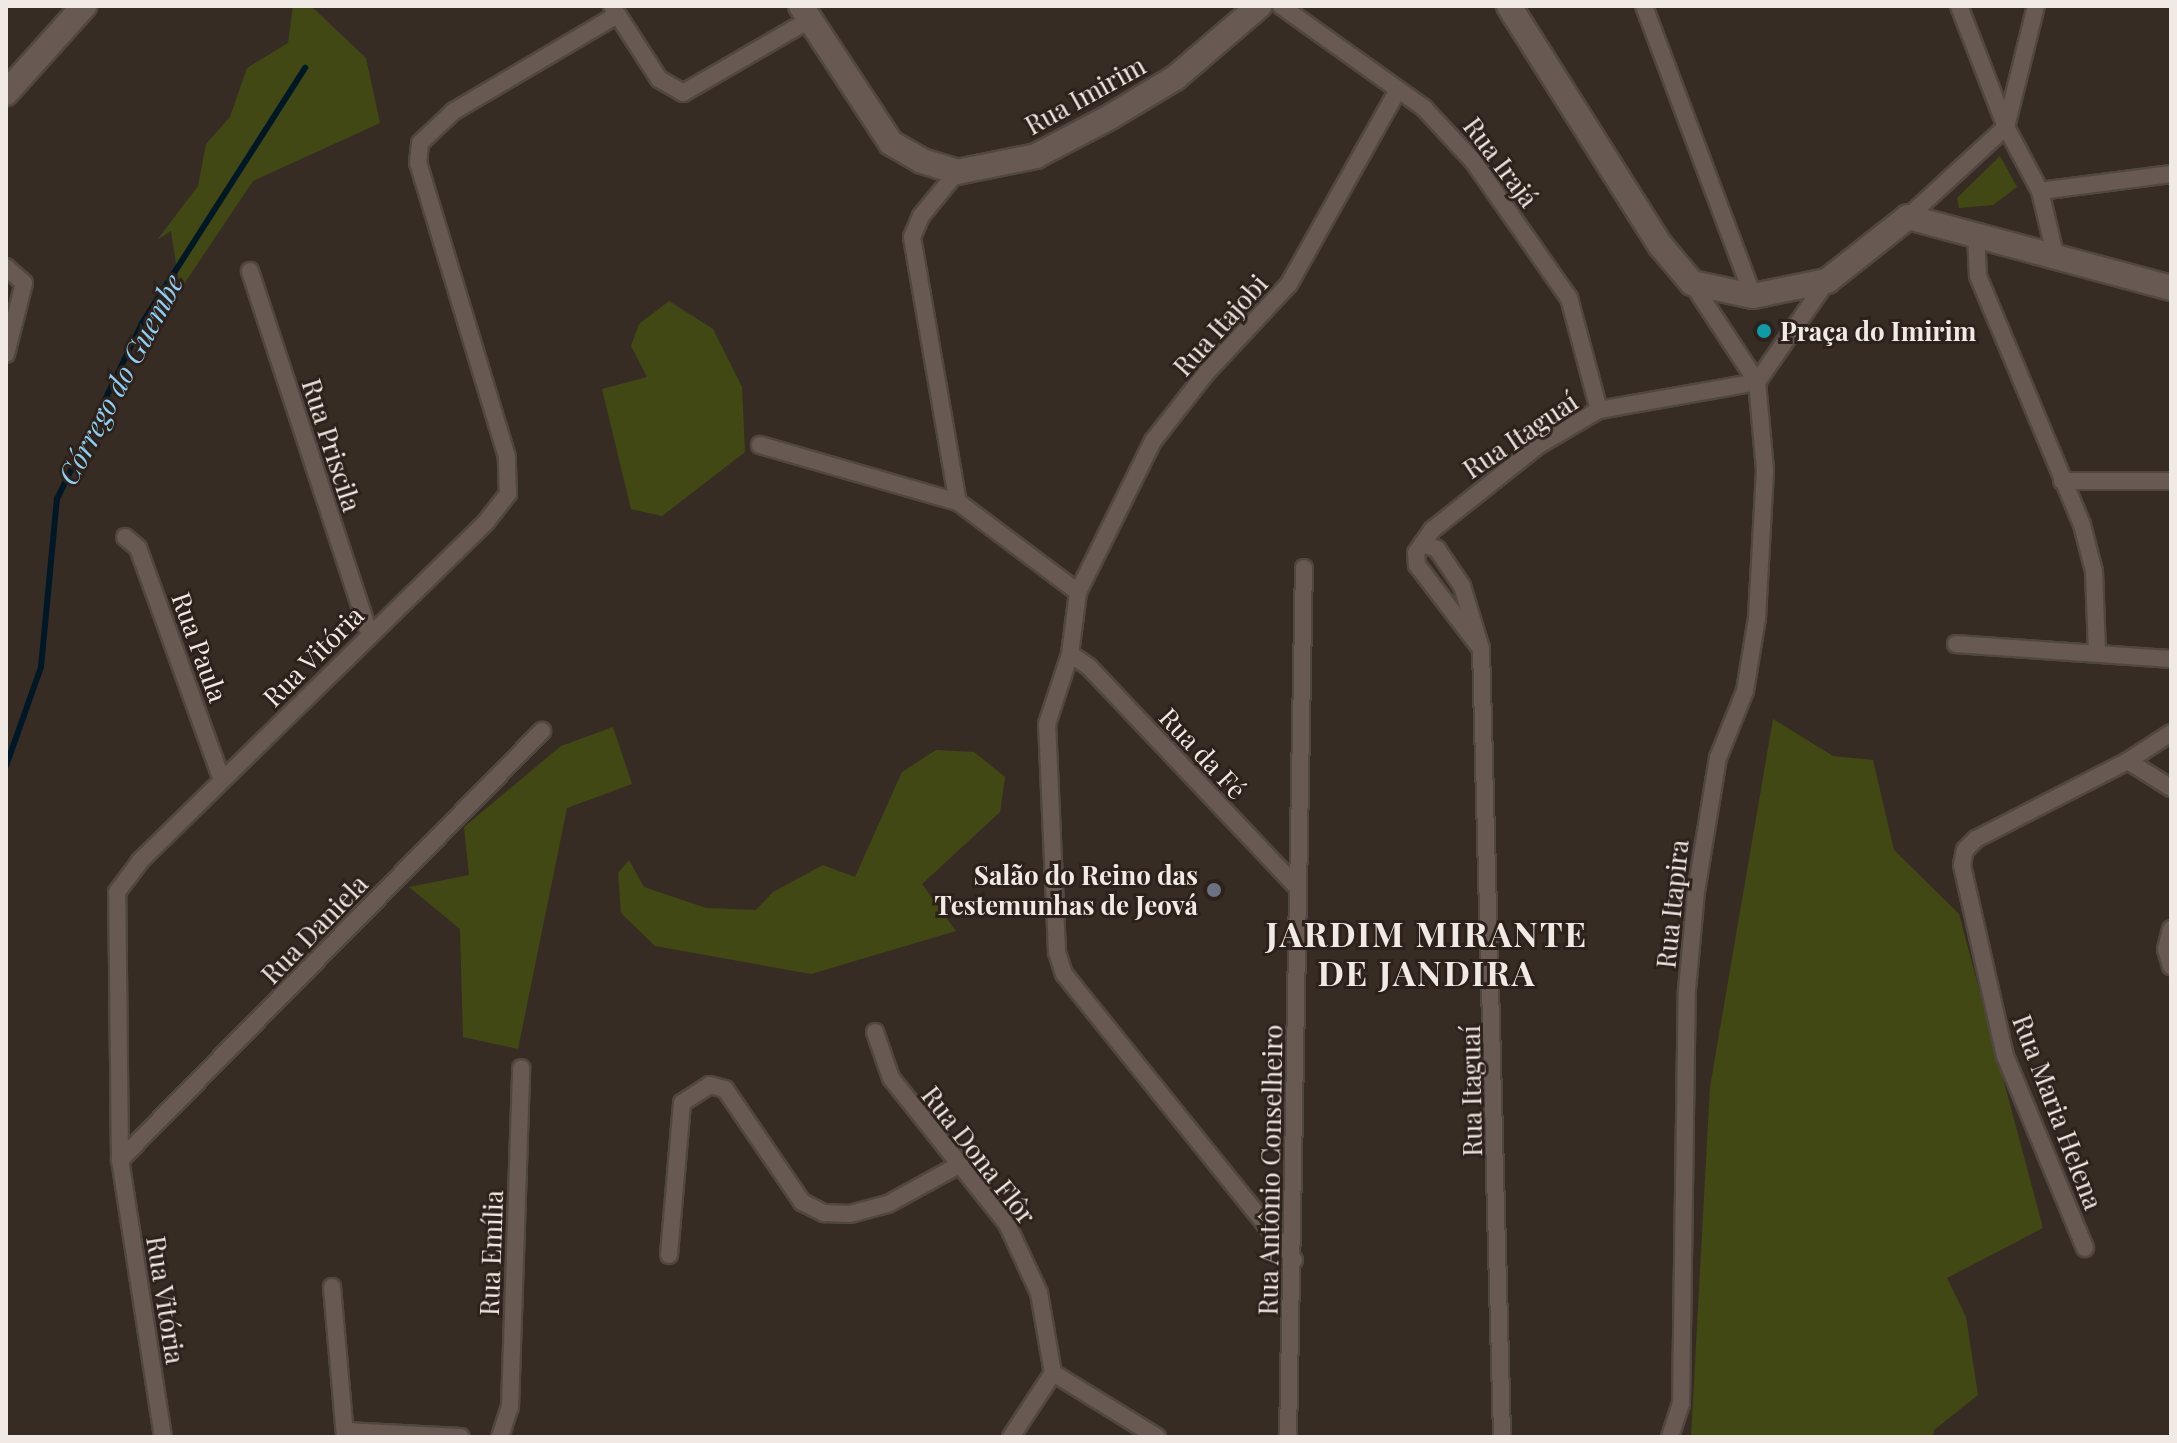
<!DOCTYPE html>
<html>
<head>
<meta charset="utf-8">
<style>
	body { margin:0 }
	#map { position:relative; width:2177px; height:1443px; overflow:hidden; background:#372c24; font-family:"Playfair Display",serif }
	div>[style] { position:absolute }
	.green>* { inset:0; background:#424814 }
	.stream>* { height:6px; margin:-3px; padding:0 3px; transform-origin:3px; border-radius:3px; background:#001826 }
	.roads { filter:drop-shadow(2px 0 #514741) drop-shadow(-2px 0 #514741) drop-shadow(0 2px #514741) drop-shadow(0 -2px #514741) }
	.street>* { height:16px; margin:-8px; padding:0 8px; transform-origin:8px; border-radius:8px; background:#685a52 }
	.secondary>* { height:24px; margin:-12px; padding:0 12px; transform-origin:12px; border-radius:12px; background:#685a52 }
	.dots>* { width:22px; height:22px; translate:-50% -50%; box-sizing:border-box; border:4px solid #2d221b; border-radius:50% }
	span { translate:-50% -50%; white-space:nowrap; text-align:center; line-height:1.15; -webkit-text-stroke:6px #2d221b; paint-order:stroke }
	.street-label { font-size:26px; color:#f1e9e4 }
	.poi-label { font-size:26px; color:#f1e9e4; font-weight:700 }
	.left { translate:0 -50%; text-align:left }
	.right { translate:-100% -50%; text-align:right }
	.water-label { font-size:28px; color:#8ecff3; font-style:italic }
	.district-label { font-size:34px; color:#f1e9e4; font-weight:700; letter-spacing:2px }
	.frame { position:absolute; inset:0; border:8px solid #f1e9e4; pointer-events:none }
</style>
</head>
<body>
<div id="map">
	<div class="green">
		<i style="clip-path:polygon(293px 6px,311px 6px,366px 58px,380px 123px,253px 181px,180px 290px,171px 231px,157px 240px,198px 186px,206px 144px,230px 117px,247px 68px,288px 43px)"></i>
		<i style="clip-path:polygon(2000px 156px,2017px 187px,1993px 205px,1959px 208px,1957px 198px)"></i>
		<i style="clip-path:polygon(669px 301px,713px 329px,742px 387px,745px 452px,662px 516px,631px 509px,602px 389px,647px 377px,631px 346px,639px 324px)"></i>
		<i style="clip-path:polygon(1773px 719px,1833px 756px,1873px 760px,1894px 850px,1959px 914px,2043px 1228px,1947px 1278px,1966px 1317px,1978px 1395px,1934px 1430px,1933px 1437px,1691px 1437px,1710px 1087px)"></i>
		<i style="clip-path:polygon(613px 727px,632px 784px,567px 808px,518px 1049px,463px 1037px,460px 929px,409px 887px,469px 875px,464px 827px,561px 746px)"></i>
		<i style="clip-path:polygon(936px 750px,974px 752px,1005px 777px,1000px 812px,922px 884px,956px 931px,811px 974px,655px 946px,621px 913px,618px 873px,629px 860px,644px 887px,706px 908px,756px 910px,773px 892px,823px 865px,855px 877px,902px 772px)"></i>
	</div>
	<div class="stream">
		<i style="left:6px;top:766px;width:105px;rotate:-70.5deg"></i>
		<i style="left:41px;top:667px;width:169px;rotate:-84.6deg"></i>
		<i style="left:57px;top:499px;width:195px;rotate:-64.2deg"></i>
		<i style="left:142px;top:323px;width:303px;rotate:-57.4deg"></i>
	</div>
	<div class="roads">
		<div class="street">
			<i style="left:612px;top:6px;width:87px;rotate:57.2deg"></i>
			<i style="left:659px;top:79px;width:28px;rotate:30deg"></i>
			<i style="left:683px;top:93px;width:146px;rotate:-30.1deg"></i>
			<i style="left:1281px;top:6px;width:176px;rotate:35.5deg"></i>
			<i style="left:1424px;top:108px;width:72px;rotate:47.2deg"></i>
			<i style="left:1473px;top:161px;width:167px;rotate:55deg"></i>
			<i style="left:1569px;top:298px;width:116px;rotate:75deg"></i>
			<i style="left:1644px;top:6px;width:310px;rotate:69.4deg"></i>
			<i style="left:1959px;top:6px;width:130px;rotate:68.8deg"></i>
			<i style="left:2006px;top:127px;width:72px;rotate:62deg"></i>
			<i style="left:2040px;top:191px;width:65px;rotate:76.6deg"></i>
			<i style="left:957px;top:172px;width:57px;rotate:129.3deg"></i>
			<i style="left:921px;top:216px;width:23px;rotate:113deg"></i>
			<i style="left:912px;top:237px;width:269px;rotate:80.2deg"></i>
			<i style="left:2040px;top:191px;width:132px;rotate:-7.4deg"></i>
			<i style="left:1908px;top:217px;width:133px;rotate:-42.6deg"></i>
			<i style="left:2006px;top:127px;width:125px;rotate:-76.1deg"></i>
			<i style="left:1976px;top:234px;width:42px;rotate:87.3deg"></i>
			<i style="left:1978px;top:276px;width:270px;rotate:67.3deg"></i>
			<i style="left:2082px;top:525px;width:48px;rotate:75.4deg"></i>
			<i style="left:2094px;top:571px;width:81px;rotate:87.9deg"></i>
			<i style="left:6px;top:267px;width:24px;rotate:42deg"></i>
			<i style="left:24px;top:283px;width:73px;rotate:104.2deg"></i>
			<i style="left:250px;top:271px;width:382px;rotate:71.8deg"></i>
			<i style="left:1757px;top:382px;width:123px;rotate:-55.3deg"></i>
			<i style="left:760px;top:445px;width:206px;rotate:16.1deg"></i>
			<i style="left:958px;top:502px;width:150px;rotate:36.9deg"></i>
			<i style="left:2062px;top:481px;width:109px"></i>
			<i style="left:125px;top:537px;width:17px;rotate:40deg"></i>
			<i style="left:138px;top:548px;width:247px;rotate:70.1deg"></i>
			<i style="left:1422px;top:544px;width:16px;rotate:18deg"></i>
			<i style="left:1437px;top:549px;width:45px;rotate:56deg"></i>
			<i style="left:1462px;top:586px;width:66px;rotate:73.2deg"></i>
			<i style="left:1481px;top:649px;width:788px;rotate:88.47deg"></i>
			<i style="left:1956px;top:644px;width:216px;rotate:4deg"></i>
			<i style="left:1481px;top:649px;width:106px;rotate:-127.3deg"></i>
			<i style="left:1417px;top:565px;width:12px;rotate:-95deg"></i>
			<i style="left:1416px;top:553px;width:28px;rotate:-55deg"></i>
			<i style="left:1432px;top:530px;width:137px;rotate:-38.5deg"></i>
			<i style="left:1539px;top:445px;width:69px;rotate:-30.3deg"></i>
			<i style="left:1599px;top:410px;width:160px;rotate:-10deg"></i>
			<i style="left:1070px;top:654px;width:23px;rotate:34deg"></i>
			<i style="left:1089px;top:667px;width:304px;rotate:46.6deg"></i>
			<i style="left:2128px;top:761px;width:51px;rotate:32.1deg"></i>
			<i style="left:2171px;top:929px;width:21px;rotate:104deg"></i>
			<i style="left:2166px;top:949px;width:18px;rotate:74deg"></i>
			<i style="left:875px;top:1032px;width:49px;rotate:70.8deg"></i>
			<i style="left:891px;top:1078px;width:186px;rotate:51.5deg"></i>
			<i style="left:1007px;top:1224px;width:76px;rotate:65.1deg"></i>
			<i style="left:1039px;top:1293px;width:81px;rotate:80.1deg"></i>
			<i style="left:1053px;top:1373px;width:77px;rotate:123.3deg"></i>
			<i style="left:120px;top:1160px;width:602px;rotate:-45.47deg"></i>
			<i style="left:2085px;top:1248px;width:208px;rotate:-112.6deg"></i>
			<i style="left:2005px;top:1056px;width:196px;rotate:-102.7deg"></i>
			<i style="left:1962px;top:865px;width:15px;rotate:-79deg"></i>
			<i style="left:1965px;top:850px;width:16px;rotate:-45deg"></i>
			<i style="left:1976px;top:839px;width:171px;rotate:-27.2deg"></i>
			<i style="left:2128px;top:761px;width:51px;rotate:-33.1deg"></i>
			<i style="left:669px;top:1255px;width:153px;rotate:-85.1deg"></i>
			<i style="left:682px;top:1103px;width:33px;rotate:-33deg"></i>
			<i style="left:710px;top:1085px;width:16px;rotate:15deg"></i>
			<i style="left:725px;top:1089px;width:137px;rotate:55.7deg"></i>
			<i style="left:802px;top:1202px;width:25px;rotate:27deg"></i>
			<i style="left:824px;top:1213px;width:26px;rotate:2deg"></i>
			<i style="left:850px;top:1214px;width:39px;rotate:-15deg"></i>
			<i style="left:888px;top:1204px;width:81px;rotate:-28.8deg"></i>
			<i style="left:1294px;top:1260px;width:367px;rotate:-128.8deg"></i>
			<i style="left:1064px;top:974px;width:23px;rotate:-108deg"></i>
			<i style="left:1057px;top:952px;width:228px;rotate:-92.5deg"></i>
			<i style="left:1047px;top:724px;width:74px;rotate:-71.8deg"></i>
			<i style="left:1070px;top:654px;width:63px;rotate:-82.6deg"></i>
			<i style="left:1078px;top:592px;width:169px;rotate:-63.6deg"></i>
			<i style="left:1153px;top:441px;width:88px;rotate:-52deg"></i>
			<i style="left:1207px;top:372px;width:120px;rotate:-47deg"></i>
			<i style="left:1289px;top:284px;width:223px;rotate:-60.7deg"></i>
			<i style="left:332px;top:1287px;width:151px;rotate:85deg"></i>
			<i style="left:1053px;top:1373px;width:122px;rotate:31.6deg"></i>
			<i style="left:345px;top:1431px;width:116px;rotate:3deg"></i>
			<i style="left:163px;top:1437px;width:280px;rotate:-98.8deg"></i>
			<i style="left:120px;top:1160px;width:268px;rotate:-90.6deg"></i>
			<i style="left:117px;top:892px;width:39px;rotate:-53deg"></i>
			<i style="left:140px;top:861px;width:484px;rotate:-44.4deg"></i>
			<i style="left:486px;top:522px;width:36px;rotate:-52deg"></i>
			<i style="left:508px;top:494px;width:37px;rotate:-92deg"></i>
			<i style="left:507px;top:457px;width:307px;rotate:-106.8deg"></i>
			<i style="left:418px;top:163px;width:20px;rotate:-84deg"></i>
			<i style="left:420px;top:143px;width:47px;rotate:-43.3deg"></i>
			<i style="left:454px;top:111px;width:189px;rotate:-30.5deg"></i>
			<i style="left:500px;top:1437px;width:32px;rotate:-72deg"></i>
			<i style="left:510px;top:1407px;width:339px;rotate:-88.1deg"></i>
			<i style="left:1288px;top:1437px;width:869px;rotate:-88.95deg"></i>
			<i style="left:1670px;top:1437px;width:35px;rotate:-72deg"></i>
			<i style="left:1681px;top:1404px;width:414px;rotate:-89.2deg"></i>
			<i style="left:1687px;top:990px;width:98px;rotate:-84.8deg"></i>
			<i style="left:1696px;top:892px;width:136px;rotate:-80.7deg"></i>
			<i style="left:1718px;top:758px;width:72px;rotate:-68.1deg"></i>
			<i style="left:1745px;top:691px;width:74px;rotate:-80.7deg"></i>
			<i style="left:1757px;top:618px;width:148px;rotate:-86.9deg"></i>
			<i style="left:1765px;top:470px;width:88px;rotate:-95.2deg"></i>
			<i style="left:1757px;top:382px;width:118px;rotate:-123.3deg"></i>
		</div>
		<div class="secondary">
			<i style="left:801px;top:6px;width:164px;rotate:56.7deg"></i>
			<i style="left:891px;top:143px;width:36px;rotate:30deg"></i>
			<i style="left:922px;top:161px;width:37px;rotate:17deg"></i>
			<i style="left:957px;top:172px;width:81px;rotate:-11.4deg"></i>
			<i style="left:1036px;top:156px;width:84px;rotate:-27.8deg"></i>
			<i style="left:1110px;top:117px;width:76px;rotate:-31deg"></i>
			<i style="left:1175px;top:78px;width:111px;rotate:-40.6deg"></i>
			<i style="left:1509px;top:6px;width:284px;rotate:57.7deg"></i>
			<i style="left:1661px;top:246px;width:48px;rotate:50deg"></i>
			<i style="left:1692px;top:283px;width:62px;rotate:12deg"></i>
			<i style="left:1753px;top:296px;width:76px;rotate:-11.5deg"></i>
			<i style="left:1827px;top:281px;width:103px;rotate:-38.3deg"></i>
			<i style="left:1908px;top:217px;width:272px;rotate:15.1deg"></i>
			<i style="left:6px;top:93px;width:117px;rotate:-48.1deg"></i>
		</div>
	</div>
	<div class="dots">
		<i style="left:1764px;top:331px;background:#0f9aa8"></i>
		<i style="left:1214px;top:890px;background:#6b7280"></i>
	</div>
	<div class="street-label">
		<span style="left:1085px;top:95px;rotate:-29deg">Rua Imirim</span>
		<span style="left:1501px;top:162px;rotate:53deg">Rua Irajá</span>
		<span style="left:1220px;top:325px;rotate:-48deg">Rua Itajobi</span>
		<span style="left:1520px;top:435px;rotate:-34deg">Rua Itaguaí</span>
		<span style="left:332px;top:445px;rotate:72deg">Rua Priscila</span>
		<span style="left:200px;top:647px;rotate:70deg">Rua Paula</span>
		<span style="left:313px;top:656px;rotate:-45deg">Rua Vitória</span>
		<span style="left:1203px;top:753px;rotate:47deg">Rua da Fé</span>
		<span style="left:1672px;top:904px;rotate:-84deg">Rua Itapira</span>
		<span style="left:314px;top:929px;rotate:-46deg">Rua Daniela</span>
		<span style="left:1471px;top:1091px;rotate:-91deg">Rua Itaguaí</span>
		<span style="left:2058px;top:1112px;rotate:69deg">Rua Maria Helena</span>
		<span style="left:979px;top:1155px;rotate:52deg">Rua Dona Flôr</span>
		<span style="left:1270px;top:1170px;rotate:-89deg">Rua Antônio Conselheiro</span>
		<span style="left:491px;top:1253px;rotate:-88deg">Rua Emília</span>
		<span style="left:166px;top:1300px;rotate:81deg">Rua Vitória</span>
	</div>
	<div class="poi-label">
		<span class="left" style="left:1780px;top:331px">Praça do Imirim</span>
		<span class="right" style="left:1198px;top:890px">Salão do Reino das<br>Testemunhas de Jeová</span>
	</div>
	<div class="water-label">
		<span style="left:120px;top:379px;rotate:-62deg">Córrego do Guembe</span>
	</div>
	<div class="district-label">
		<span style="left:1427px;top:953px">JARDIM MIRANTE<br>DE JANDIRA</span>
	</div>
	<div class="frame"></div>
</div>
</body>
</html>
